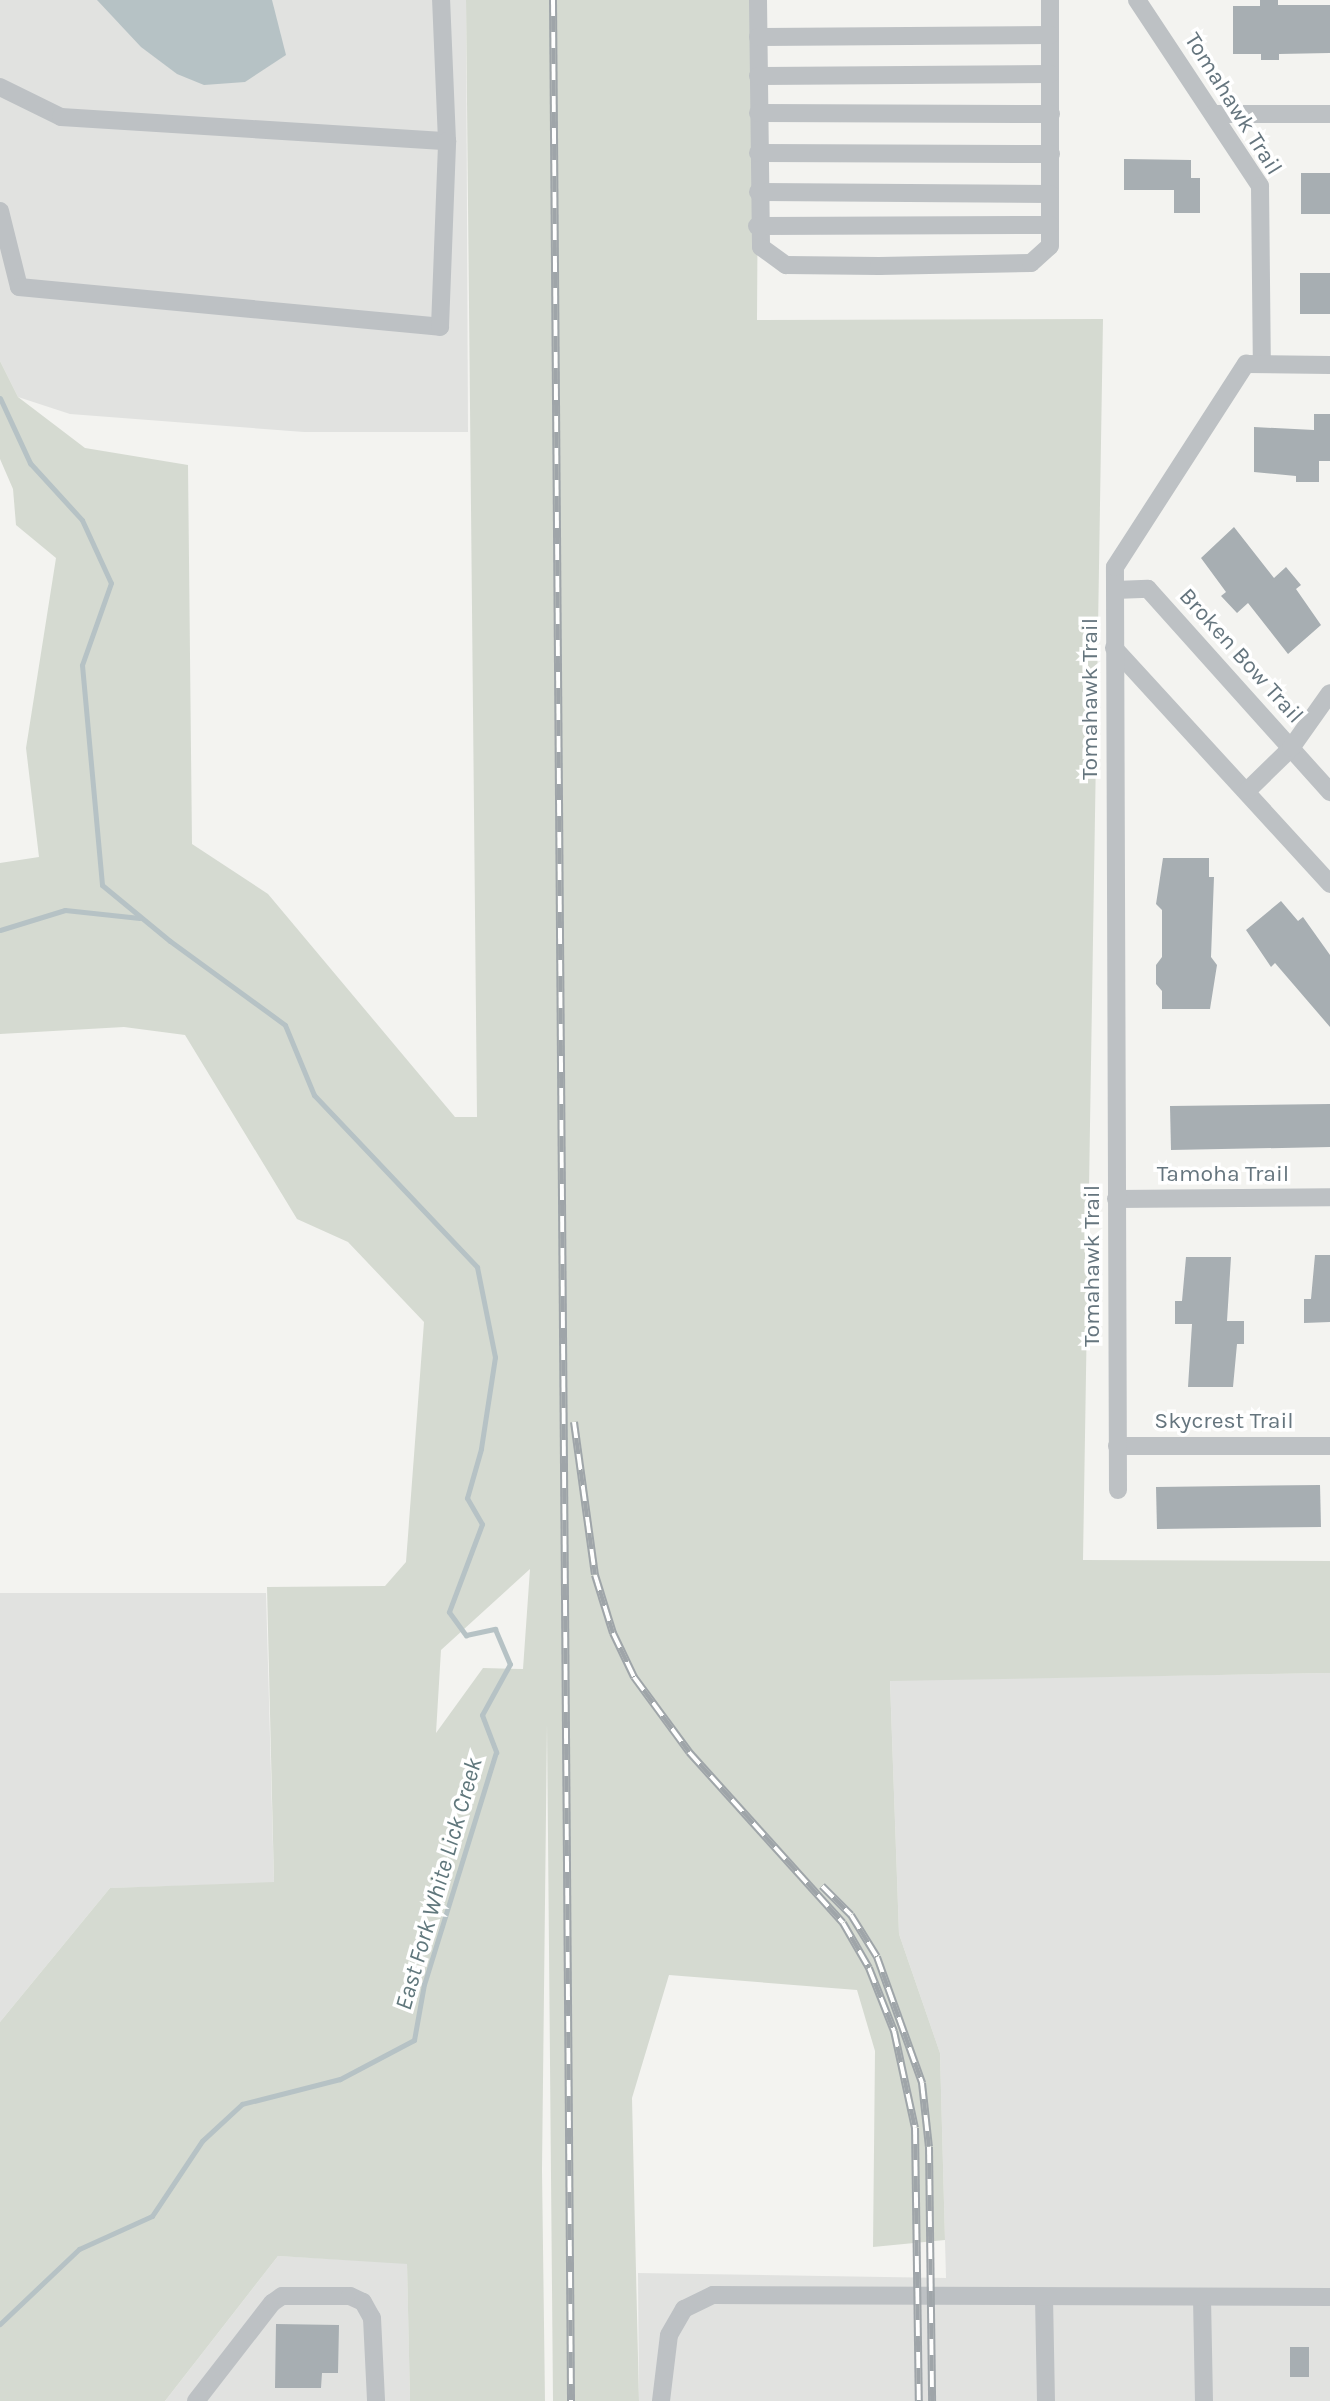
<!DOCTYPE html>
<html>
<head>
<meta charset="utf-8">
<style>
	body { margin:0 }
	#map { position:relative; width:1330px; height:2401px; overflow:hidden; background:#f3f3f0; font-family:Karla,sans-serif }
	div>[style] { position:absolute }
	.built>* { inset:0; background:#e1e2e0 }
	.green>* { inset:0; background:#d5dad1 }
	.water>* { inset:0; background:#b6c2c5 }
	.stream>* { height:5px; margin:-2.5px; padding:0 2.5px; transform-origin:2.5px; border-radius:2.5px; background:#b6c2c5 }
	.building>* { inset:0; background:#a7aeb2 }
	.minor>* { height:18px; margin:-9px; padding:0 9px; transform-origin:9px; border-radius:9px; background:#bdc1c4 }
	.rail>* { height:8px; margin-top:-4px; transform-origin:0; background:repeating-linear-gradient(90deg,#fff 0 16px,#9fa5a9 0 32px); box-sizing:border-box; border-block:2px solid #9fa5a9 }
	span { translate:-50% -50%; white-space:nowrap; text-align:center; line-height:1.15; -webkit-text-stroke:7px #fff; paint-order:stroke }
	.street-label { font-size:23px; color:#65757e }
	.water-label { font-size:24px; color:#60777c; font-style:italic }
</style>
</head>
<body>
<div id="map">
	<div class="built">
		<i style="clip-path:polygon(0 0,466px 0,468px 432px,304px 432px,70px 414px,18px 397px,0 361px)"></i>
		<i style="clip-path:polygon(0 1593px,266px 1593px,274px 1883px,110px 1888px,0 2022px)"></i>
		<i style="clip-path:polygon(1330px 1673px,1330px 2401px,639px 2401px,638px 2273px,946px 2278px,940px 2053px,899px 1934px,890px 1680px)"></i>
		<i style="clip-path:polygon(278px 2256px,407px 2263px,410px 2401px,165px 2401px)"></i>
	</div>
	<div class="green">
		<i style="clip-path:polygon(evenodd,466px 0,759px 0,757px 320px,1103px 319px,1083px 1560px,1330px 1561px,1330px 1673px,890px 1681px,899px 1934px,940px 2053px,945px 2240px,873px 2247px,875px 2051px,857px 1990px,669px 1975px,632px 2098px,639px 2401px,553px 2401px,547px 1724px,542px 2170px,545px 2401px,410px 2401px,407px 2264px,278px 2256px,165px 2401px,0 2401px,0 2022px,110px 1888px,274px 1882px,267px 1587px,385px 1586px,406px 1562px,424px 1322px,348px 1242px,297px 1219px,185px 1035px,124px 1027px,0 1034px,0 863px,39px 857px,26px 748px,56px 558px,16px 525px,13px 489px,0 459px,0 361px,18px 397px,85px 448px,188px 465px,192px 844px,268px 894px,455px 1117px,477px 1117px,466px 0,530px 1569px,523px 1669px,483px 1668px,436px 1733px,441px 1650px,530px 1569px)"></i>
	</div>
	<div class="water">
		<i style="clip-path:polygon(97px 0,272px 0,286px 55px,245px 82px,204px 85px,177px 74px,141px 47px)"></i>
	</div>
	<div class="stream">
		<i style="left:0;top:398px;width:72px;rotate:65.2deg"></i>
		<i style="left:30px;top:463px;width:77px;rotate:47.6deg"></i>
		<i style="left:82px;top:520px;width:69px;rotate:65.3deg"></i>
		<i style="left:111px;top:583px;width:87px;rotate:109.5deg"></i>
		<i style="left:82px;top:665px;width:221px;rotate:84.8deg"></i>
		<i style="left:102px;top:885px;width:88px;rotate:39.5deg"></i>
		<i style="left:170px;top:941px;width:142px;rotate:36.1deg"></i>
		<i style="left:285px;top:1025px;width:76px;rotate:67.5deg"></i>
		<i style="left:314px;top:1095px;width:237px;rotate:46.5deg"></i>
		<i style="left:477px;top:1267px;width:92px;rotate:78.7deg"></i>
		<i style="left:495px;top:1357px;width:93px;rotate:98.7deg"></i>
		<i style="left:481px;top:1449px;width:51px;rotate:105.9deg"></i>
		<i style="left:467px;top:1498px;width:30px;rotate:60deg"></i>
		<i style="left:482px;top:1524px;width:94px;rotate:110.6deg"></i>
		<i style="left:449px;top:1612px;width:29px;rotate:54deg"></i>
		<i style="left:466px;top:1635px;width:30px;rotate:-12deg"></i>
		<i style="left:495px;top:1629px;width:38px;rotate:67deg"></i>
		<i style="left:510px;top:1664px;width:58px;rotate:118.8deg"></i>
		<i style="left:482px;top:1715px;width:40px;rotate:69deg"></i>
		<i style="left:496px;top:1752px;width:243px;rotate:107.2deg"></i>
		<i style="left:424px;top:1984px;width:57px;rotate:100.1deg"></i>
		<i style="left:414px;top:2040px;width:84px;rotate:152.2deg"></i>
		<i style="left:340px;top:2079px;width:101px;rotate:165.7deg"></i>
		<i style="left:242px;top:2104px;width:54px;rotate:137.2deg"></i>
		<i style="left:202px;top:2141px;width:90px;rotate:123.7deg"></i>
		<i style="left:152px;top:2216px;width:80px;rotate:155.7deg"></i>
		<i style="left:79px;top:2249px;width:109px;rotate:136.5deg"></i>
		<i style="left:0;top:930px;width:68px;rotate:-17.1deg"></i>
		<i style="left:65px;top:910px;width:75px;rotate:6.1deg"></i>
	</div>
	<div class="building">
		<i style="clip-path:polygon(1260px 0,1278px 0,1278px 5px,1330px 5px,1330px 53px,1279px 54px,1279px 60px,1261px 60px,1261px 54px,1233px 54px,1233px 6px,1260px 6px)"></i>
		<i style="clip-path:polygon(1124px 159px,1191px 160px,1191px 178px,1200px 178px,1200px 213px,1174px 213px,1174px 190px,1124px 190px)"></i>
		<i style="clip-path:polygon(1301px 173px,1330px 173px,1330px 214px,1301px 214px)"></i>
		<i style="clip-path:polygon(1300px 273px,1330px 273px,1330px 314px,1300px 314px)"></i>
		<i style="clip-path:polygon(1314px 414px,1330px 414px,1330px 461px,1319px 461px,1319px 482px,1296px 482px,1296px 476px,1254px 472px,1254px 427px,1314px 430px)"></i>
		<i style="clip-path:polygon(1234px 527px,1274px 578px,1286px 567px,1301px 585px,1296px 589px,1321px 625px,1288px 654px,1248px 603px,1237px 613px,1221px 596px,1226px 592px,1201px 558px)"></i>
		<i style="clip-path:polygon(1163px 858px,1209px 858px,1209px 877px,1214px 877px,1211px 957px,1217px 965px,1210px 1009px,1162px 1009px,1162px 991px,1156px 984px,1156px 965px,1162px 957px,1162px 910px,1156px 904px)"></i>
		<i style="clip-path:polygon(1281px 901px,1298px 921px,1303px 917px,1330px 955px,1330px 1027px,1275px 963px,1271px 967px,1246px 930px)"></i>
		<i style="clip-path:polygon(1330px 1104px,1330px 1147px,1171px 1150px,1170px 1106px)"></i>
		<i style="clip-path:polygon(1315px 1255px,1330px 1255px,1330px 1322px,1304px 1323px,1304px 1299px,1311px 1299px)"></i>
		<i style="clip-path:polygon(1186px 1257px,1231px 1257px,1227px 1321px,1244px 1321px,1244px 1344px,1237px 1344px,1233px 1387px,1188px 1387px,1192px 1324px,1175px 1324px,1175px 1301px,1182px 1301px)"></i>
		<i style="clip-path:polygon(1320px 1485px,1321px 1527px,1157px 1529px,1156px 1487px)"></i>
		<i style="clip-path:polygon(276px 2324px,339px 2325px,338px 2373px,322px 2373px,321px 2388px,275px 2388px)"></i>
		<i style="clip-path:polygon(1290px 2347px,1309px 2347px,1309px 2377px,1290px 2377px)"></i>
	</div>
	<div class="minor">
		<i style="left:758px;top:0;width:247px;rotate:89.3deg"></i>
		<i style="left:761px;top:247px;width:31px;rotate:36deg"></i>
		<i style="left:786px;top:265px;width:93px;rotate:0.6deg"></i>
		<i style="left:879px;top:266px;width:152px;rotate:-1.1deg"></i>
		<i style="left:1031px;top:263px;width:25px;rotate:-42deg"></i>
		<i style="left:1050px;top:246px;width:246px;rotate:-90deg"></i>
		<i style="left:1137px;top:0;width:223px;rotate:56.5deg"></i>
		<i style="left:1260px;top:186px;width:178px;rotate:89.4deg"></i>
		<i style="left:758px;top:37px;width:292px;rotate:-0.4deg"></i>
		<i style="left:758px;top:76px;width:292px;rotate:-0.4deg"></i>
		<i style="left:0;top:87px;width:68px;rotate:26.2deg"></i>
		<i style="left:61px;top:117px;width:387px;rotate:3.6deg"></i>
		<i style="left:447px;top:141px;width:141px;rotate:-92.4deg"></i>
		<i style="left:758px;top:113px;width:293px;rotate:0.2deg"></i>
		<i style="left:1213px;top:114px;width:117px"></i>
		<i style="left:758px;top:153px;width:293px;rotate:0.2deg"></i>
		<i style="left:758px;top:192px;width:292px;rotate:0.4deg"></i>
		<i style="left:0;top:211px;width:78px;rotate:76deg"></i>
		<i style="left:19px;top:287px;width:423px;rotate:5.4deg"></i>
		<i style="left:440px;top:327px;width:186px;rotate:-87.8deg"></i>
		<i style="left:757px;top:226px;width:293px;rotate:-0.2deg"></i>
		<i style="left:1115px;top:590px;width:33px;rotate:-2deg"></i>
		<i style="left:1148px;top:589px;width:273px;rotate:48.1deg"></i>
		<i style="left:1114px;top:648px;width:320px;rotate:47.5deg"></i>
		<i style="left:1248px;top:790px;width:60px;rotate:-44.3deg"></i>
		<i style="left:1291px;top:748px;width:67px;rotate:-54.7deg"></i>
		<i style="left:1116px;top:1199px;width:214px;rotate:-0.5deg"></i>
		<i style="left:1117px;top:1446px;width:213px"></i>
		<i style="left:1118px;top:1490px;width:923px;rotate:-90.19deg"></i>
		<i style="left:1115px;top:567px;width:242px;rotate:-57.2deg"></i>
		<i style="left:1246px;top:364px;width:84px;rotate:0.7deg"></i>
		<i style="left:1044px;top:2297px;width:104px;rotate:88.9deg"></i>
		<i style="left:1202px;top:2298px;width:103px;rotate:88.9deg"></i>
		<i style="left:196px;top:2401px;width:124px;rotate:-52.2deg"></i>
		<i style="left:272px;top:2303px;width:12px;rotate:-35deg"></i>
		<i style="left:282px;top:2296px;width:68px"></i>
		<i style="left:350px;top:2296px;width:14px;rotate:25deg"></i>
		<i style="left:363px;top:2302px;width:18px;rotate:61deg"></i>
		<i style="left:372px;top:2318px;width:83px;rotate:87.2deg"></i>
		<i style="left:661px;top:2401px;width:66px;rotate:-83.1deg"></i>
		<i style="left:669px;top:2335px;width:30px;rotate:-60deg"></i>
		<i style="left:684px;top:2309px;width:32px;rotate:-26deg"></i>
		<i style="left:713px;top:2295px;width:617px;rotate:0.19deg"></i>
	</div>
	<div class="rail">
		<i style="left:553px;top:0;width:2401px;rotate:89.57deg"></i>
		<i style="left:574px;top:1422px;width:154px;rotate:82.2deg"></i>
		<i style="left:595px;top:1575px;width:61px;rotate:72.8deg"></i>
		<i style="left:613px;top:1633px;width:49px;rotate:64.5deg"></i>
		<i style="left:634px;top:1677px;width:93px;rotate:53.7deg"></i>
		<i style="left:689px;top:1752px;width:230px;rotate:48deg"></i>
		<i style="left:843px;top:1923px;width:52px;rotate:60deg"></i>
		<i style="left:869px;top:1968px;width:68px;rotate:68.4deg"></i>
		<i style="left:894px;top:2031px;width:99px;rotate:77.8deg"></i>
		<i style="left:915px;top:2128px;width:273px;rotate:89.2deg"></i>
		<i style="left:822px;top:1886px;width:41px;rotate:45deg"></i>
		<i style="left:851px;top:1915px;width:49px;rotate:58.2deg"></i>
		<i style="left:877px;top:1957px;width:134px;rotate:70.3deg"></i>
		<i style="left:922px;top:2083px;width:64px;rotate:83.8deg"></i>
		<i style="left:929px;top:2147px;width:254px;rotate:89.3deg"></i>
	</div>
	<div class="street-label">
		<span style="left:1233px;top:104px;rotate:58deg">Tomahawk Trail</span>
		<span style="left:1241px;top:656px;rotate:48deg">Broken Bow Trail</span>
		<span style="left:1090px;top:699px;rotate:-90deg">Tomahawk Trail</span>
		<span style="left:1223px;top:1174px">Tamoha Trail</span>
		<span style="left:1092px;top:1266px;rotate:-90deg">Tomahawk Trail</span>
		<span style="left:1224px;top:1421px">Skycrest Trail</span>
	</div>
	<div class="water-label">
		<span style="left:439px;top:1884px;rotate:-74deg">East Fork White Lick Creek</span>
	</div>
</div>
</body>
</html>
